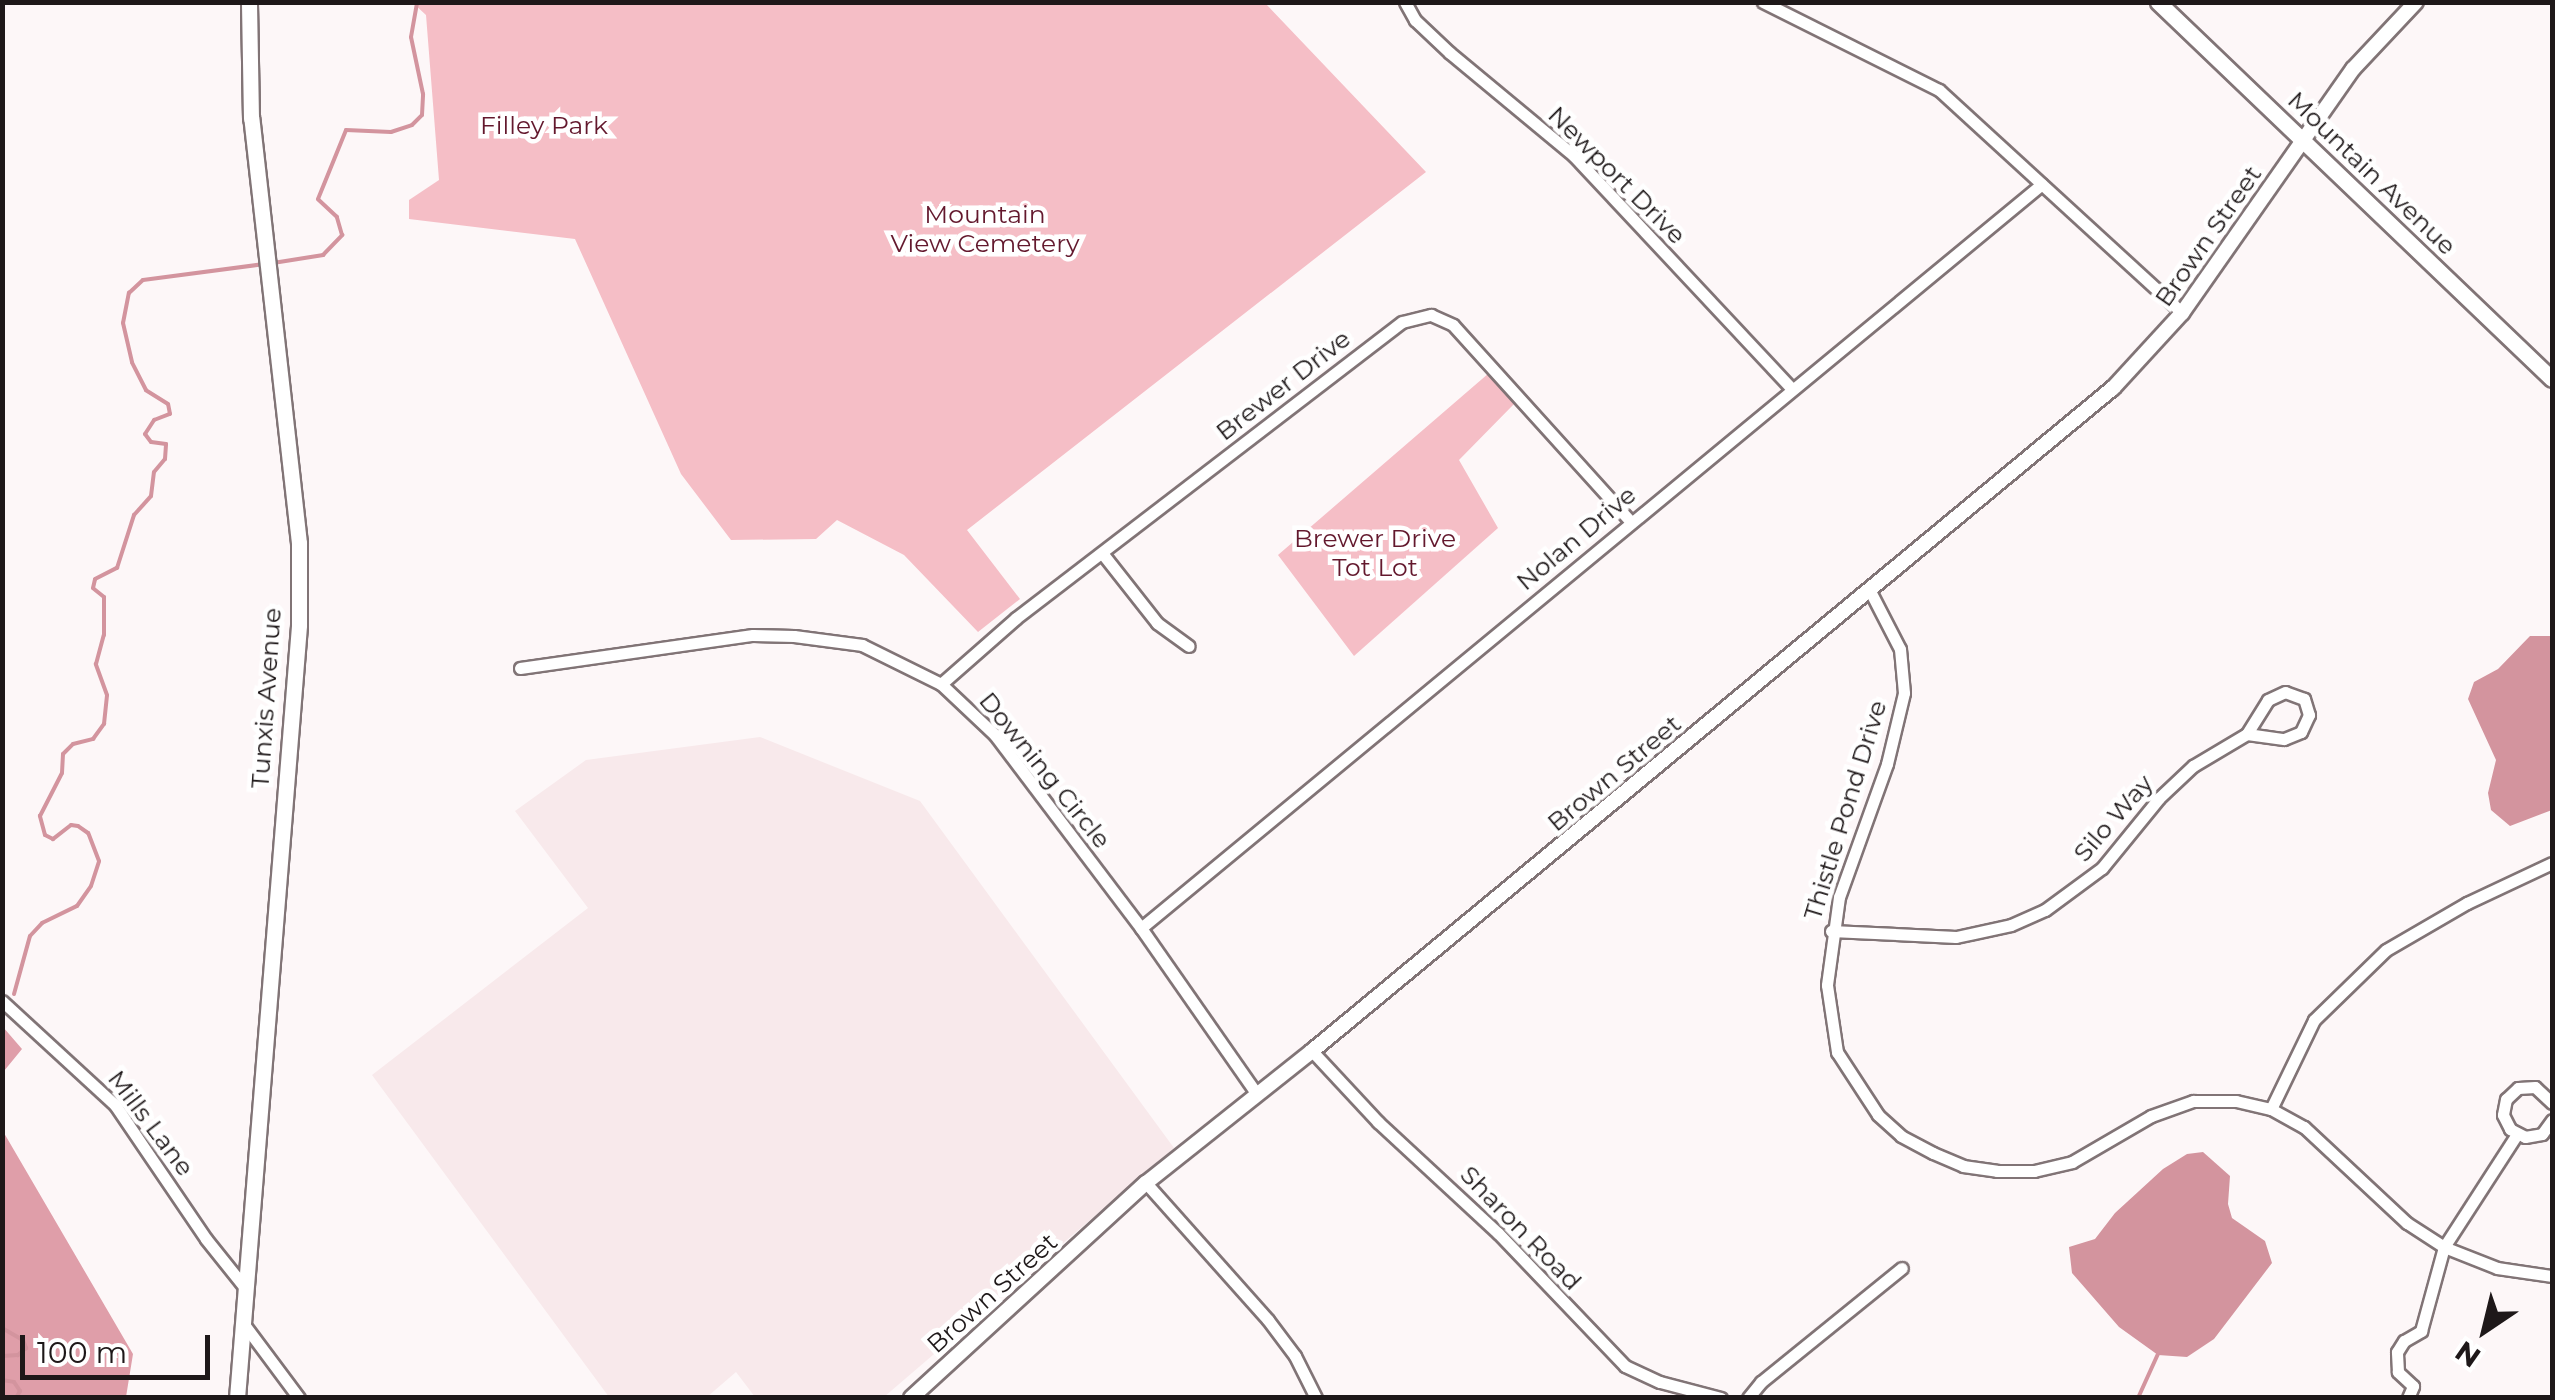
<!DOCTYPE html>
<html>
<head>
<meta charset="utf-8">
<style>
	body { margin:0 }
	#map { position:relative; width:2555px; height:1400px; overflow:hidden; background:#fdf7f8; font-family:Montserrat,sans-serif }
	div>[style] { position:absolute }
	.built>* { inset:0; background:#f8e9eb }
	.green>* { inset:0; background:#f5bec6 }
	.forest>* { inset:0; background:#df9ea9 }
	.water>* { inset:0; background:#d3949e }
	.stream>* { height:4px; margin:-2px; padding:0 2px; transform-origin:2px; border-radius:2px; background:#d3949e }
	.roads { filter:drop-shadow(2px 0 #817476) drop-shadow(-2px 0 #817476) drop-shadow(0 2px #817476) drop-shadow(0 -2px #817476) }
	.minor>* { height:11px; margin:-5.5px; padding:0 5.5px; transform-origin:5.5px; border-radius:5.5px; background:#fff }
	.tertiary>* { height:14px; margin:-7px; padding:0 7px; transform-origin:7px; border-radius:7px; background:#fff }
	.secondary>* { height:15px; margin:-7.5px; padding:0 7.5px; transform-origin:7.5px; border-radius:7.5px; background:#fff }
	span { translate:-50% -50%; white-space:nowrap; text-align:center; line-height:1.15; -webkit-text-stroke:9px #fff; paint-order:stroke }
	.park-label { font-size:25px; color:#63182d }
	.street-label { font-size:25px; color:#1e1819 }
	.frame { position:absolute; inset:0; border:5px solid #1e1819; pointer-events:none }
	.north { position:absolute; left:2435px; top:1280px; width:100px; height:100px; -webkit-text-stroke:8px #fff; paint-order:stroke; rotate:215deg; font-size:28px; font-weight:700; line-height:40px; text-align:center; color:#1e1819 }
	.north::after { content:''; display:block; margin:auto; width:35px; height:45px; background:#1e1819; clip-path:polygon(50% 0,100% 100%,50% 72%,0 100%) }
	.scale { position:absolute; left:20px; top:1335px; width:190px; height:45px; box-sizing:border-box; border:5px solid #1e1819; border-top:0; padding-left:12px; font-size:30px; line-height:35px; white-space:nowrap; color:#1e1819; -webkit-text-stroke:8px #fff; paint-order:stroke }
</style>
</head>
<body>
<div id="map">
	<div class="built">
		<i style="clip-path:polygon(760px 737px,920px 801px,1174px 1148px,884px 1397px,755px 1397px,736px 1372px,707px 1397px,609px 1397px,372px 1075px,588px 908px,515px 811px,586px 760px)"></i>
	</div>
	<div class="green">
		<i style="clip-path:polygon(413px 3px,1265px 3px,1426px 172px,967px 530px,1020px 599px,978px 632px,904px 555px,837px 520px,816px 539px,731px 540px,681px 474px,575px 239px,409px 219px,409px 200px,439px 180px,426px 15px)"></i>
		<i style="clip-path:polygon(1489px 373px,1515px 403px,1459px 460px,1498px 528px,1354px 656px,1278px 555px)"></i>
	</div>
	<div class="forest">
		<i style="clip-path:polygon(3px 1027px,22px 1049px,4px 1071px,4px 1133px,133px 1354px,126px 1397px,3px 1397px)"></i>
	</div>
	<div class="water">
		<i style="clip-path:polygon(2530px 636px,2552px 636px,2552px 810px,2510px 826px,2491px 810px,2488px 793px,2496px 760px,2468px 699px,2474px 682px,2498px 669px)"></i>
		<i style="clip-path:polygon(2203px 1152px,2230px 1176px,2228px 1204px,2232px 1218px,2265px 1241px,2272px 1263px,2214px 1339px,2187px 1357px,2158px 1355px,2119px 1327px,2072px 1273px,2069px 1247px,2095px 1239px,2115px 1213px,2163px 1169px,2187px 1154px)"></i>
	</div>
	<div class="stream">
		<i style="left:273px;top:263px;width:51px;rotate:-9.1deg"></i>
		<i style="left:323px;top:255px;width:28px;rotate:-46deg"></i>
		<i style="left:342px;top:235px;width:19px;rotate:-106deg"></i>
		<i style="left:337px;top:217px;width:26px;rotate:-137deg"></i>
		<i style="left:318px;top:199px;width:74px;rotate:-67.9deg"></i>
		<i style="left:346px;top:130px;width:45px;rotate:2.5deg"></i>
		<i style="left:391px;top:132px;width:22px;rotate:-18deg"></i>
		<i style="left:412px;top:125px;width:14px;rotate:-45deg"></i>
		<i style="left:422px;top:115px;width:21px;rotate:-87deg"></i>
		<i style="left:423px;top:94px;width:58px;rotate:-101.9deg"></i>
		<i style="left:411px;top:37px;width:36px;rotate:-80deg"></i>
		<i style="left:14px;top:994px;width:60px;rotate:-74.6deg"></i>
		<i style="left:30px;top:936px;width:18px;rotate:-47deg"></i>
		<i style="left:42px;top:923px;width:39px;rotate:-26deg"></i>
		<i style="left:77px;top:906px;width:24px;rotate:-55deg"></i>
		<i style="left:91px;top:886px;width:26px;rotate:-72deg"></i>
		<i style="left:99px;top:861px;width:30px;rotate:-111deg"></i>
		<i style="left:88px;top:833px;width:12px;rotate:-145deg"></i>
		<i style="left:78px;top:826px;width:7px;rotate:-172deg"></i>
		<i style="left:71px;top:825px;width:23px;rotate:142deg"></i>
		<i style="left:53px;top:839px;width:9px;rotate:-153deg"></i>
		<i style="left:45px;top:835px;width:20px;rotate:-105deg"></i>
		<i style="left:40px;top:816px;width:48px;rotate:-62.9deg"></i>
		<i style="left:62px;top:773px;width:19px;rotate:-87deg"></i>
		<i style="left:63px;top:754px;width:14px;rotate:-45deg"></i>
		<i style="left:73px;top:744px;width:21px;rotate:-14deg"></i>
		<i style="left:93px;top:739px;width:19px;rotate:-54deg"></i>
		<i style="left:104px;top:724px;width:29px;rotate:-84deg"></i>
		<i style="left:107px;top:695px;width:33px;rotate:-110deg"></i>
		<i style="left:96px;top:664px;width:30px;rotate:-75deg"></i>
		<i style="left:104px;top:635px;width:38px;rotate:-90deg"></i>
		<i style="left:104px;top:597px;width:14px;rotate:-141deg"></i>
		<i style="left:93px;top:588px;width:9px;rotate:-77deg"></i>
		<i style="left:95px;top:579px;width:25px;rotate:-27deg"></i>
		<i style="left:117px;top:568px;width:56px;rotate:-72.2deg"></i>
		<i style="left:134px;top:515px;width:25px;rotate:-48deg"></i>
		<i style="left:151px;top:496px;width:24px;rotate:-83deg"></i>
		<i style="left:154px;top:472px;width:17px;rotate:-50deg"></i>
		<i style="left:165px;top:459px;width:15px;rotate:-86deg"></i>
		<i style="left:166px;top:444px;width:15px;rotate:-172deg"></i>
		<i style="left:151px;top:442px;width:10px;rotate:-127deg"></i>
		<i style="left:145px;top:434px;width:17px;rotate:-57deg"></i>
		<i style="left:154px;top:420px;width:17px;rotate:-21deg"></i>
		<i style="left:170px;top:414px;width:10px;rotate:-101deg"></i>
		<i style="left:168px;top:404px;width:26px;rotate:-148deg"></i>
		<i style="left:146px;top:390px;width:31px;rotate:-117deg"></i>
		<i style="left:132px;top:362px;width:40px;rotate:-103deg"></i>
		<i style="left:123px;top:323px;width:31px;rotate:-79deg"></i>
		<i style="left:129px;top:293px;width:19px;rotate:-43deg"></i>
		<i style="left:143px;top:280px;width:122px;rotate:-7.5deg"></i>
		<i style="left:2px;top:1025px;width:3px;rotate:-72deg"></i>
		<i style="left:2px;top:1328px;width:24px;rotate:30deg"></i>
		<i style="left:23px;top:1340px;width:9px;rotate:69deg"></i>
		<i style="left:26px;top:1348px;width:11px;rotate:139deg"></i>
		<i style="left:18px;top:1355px;width:16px;rotate:176deg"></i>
		<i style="left:2px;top:1380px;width:12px;rotate:9deg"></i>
		<i style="left:14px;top:1382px;width:11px;rotate:56deg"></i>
		<i style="left:20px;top:1391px;width:8px;rotate:120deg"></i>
		<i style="left:2138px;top:1398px;width:48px;rotate:-65.6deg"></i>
	</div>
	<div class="roads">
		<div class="minor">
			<i style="left:1405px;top:2px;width:21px;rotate:61deg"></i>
			<i style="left:1415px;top:20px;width:48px;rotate:43.3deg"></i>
			<i style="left:1450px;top:53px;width:161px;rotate:39.7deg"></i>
			<i style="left:1574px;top:156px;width:318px;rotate:46.9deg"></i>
			<i style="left:1763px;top:2px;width:197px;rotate:26.6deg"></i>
			<i style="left:1939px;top:90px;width:330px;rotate:42.5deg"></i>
			<i style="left:1102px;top:553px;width:89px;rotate:51.8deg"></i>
			<i style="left:1157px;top:623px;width:39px;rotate:36deg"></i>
			<i style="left:1870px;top:591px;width:65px;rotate:62.7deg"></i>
			<i style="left:1900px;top:649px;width:44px;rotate:84.8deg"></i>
			<i style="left:1904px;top:693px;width:73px;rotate:103.5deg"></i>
			<i style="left:1887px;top:764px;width:141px;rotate:109.8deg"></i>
			<i style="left:1839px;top:897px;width:89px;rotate:97.8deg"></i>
			<i style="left:1827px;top:985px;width:68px;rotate:81.5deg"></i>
			<i style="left:1837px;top:1052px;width:75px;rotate:56.9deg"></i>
			<i style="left:1878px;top:1115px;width:31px;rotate:42deg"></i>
			<i style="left:1901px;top:1136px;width:36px;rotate:28deg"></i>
			<i style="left:1933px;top:1153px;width:33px;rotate:23deg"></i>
			<i style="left:1963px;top:1166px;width:34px;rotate:8deg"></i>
			<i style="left:1997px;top:1171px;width:37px"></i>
			<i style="left:2034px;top:1171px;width:39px;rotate:-13deg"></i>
			<i style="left:2072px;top:1162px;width:91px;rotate:-30.2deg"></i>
			<i style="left:2151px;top:1116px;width:45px;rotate:-19.7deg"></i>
			<i style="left:2193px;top:1101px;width:43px"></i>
			<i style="left:2236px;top:1101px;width:36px;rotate:13deg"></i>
			<i style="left:2271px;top:1109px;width:38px;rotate:29deg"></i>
			<i style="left:2304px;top:1127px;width:141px;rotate:43deg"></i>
			<i style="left:2407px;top:1223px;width:44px;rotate:33deg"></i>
			<i style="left:2444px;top:1247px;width:57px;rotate:21.6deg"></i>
			<i style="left:2497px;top:1268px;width:56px;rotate:8.3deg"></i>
			<i style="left:520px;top:668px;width:235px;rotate:-8.1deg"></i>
			<i style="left:753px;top:635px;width:41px;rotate:1.4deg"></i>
			<i style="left:794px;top:636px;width:69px;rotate:7.5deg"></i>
			<i style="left:862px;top:645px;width:88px;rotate:26.3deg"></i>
			<i style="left:941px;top:684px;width:74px;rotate:43.4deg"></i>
			<i style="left:995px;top:735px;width:242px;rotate:52.9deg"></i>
			<i style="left:1141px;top:928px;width:203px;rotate:55.1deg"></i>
			<i style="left:941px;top:684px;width:100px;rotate:-41.3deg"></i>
			<i style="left:1016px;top:618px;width:486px;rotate:-37.5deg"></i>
			<i style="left:1402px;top:322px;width:30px;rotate:-14deg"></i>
			<i style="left:1431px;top:315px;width:24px;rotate:24deg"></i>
			<i style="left:1453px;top:325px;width:266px;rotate:47.9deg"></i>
			<i style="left:1141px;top:928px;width:1168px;rotate:-39.55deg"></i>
			<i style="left:1831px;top:931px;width:125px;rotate:2.7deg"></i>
			<i style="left:1956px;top:937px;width:56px;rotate:-12.3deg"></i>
			<i style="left:2011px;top:925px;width:37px;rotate:-24deg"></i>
			<i style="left:2045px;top:910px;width:71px;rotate:-36.4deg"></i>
			<i style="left:2102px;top:868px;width:90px;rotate:-50.8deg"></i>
			<i style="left:2159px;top:798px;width:47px;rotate:-43.3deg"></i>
			<i style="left:2193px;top:766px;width:63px;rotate:-30.7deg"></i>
			<i style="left:2247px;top:734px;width:37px;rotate:8deg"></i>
			<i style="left:2284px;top:739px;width:18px;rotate:-22deg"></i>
			<i style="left:2301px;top:732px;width:19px;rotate:-65deg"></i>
			<i style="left:2309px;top:715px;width:17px;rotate:-107deg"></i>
			<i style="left:2304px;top:699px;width:20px;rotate:-160deg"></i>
			<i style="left:2285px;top:692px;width:19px;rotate:155deg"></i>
			<i style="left:2268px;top:700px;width:40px;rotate:122deg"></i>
			<i style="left:2px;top:1001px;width:154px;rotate:42.6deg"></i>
			<i style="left:115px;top:1105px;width:162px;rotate:55.8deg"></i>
			<i style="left:206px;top:1239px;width:64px;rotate:51.3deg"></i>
			<i style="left:1312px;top:1051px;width:97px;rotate:47.1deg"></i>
			<i style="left:1378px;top:1122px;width:163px;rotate:42.8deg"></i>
			<i style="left:1498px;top:1233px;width:184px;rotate:46.3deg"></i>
			<i style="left:1625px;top:1366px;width:38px;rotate:25deg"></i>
			<i style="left:1660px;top:1382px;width:63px;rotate:14.7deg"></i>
			<i style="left:2552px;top:1103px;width:23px;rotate:-137deg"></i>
			<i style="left:2535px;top:1087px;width:17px;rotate:177deg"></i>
			<i style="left:2518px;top:1088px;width:16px;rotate:137deg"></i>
			<i style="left:2506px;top:1099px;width:16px;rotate:101deg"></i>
			<i style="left:2503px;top:1115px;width:16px;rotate:63deg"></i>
			<i style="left:2510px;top:1129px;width:17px;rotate:28deg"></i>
			<i style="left:2525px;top:1137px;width:17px;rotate:-10deg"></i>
			<i style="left:2542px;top:1134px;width:17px;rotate:-54deg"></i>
			<i style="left:2271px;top:1109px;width:99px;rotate:-64.2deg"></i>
			<i style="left:2314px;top:1020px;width:100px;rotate:-44.2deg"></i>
			<i style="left:2386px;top:950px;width:94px;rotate:-30.1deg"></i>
			<i style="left:2467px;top:903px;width:94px;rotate:-25.2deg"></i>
			<i style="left:1146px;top:1183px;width:183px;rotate:48.3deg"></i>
			<i style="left:1268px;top:1320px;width:45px;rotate:53.1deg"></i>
			<i style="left:1295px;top:1356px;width:47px;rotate:63.4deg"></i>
			<i style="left:243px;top:1323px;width:94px;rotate:53.3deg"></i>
			<i style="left:1748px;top:1398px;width:21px;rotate:-51deg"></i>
			<i style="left:1761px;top:1382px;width:181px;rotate:-39deg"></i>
			<i style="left:2408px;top:1398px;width:13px;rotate:-67deg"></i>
			<i style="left:2413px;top:1386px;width:21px;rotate:-137deg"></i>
			<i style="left:2398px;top:1372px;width:20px;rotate:-93deg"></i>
			<i style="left:2397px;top:1352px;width:13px;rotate:-58deg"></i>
			<i style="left:2404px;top:1341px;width:20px;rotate:-30deg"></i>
			<i style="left:2421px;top:1331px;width:87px;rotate:-74.7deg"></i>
			<i style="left:2444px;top:1247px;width:135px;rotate:-57.1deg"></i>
		</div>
		<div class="tertiary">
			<i style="left:911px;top:1398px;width:319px;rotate:-42.5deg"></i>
			<i style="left:1146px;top:1183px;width:212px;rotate:-38.5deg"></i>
			<i style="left:1312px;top:1051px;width:1040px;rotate:-39.62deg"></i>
			<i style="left:2113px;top:388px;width:102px;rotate:-47.4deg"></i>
			<i style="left:2182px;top:313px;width:298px;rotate:-55deg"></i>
			<i style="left:2353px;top:69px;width:92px;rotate:-46.8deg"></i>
		</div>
		<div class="secondary">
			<i style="left:2158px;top:2px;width:545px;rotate:43.74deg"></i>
			<i style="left:237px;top:1398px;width:775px;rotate:-85.41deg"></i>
			<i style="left:299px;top:625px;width:82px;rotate:-90deg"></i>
			<i style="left:299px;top:543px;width:428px;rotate:-96.4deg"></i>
			<i style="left:251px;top:118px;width:116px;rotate:-91deg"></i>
		</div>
	</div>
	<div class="park-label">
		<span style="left:544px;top:125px">Filley Park</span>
		<span style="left:985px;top:229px">Mountain<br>View Cemetery</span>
		<span style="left:1375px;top:553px">Brewer Drive<br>Tot Lot</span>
	</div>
	<div class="street-label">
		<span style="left:2372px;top:173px;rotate:44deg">Mountain Avenue</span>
		<span style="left:1617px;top:175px;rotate:45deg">Newport Drive</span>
		<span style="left:2208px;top:236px;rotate:-55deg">Brown Street</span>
		<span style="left:1283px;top:385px;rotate:-38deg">Brewer Drive</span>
		<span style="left:1576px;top:538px;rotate:-40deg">Nolan Drive</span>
		<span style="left:266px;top:698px;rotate:-86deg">Tunxis Avenue</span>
		<span style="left:1045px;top:770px;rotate:51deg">Downing Circle</span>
		<span style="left:1614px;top:773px;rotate:-40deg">Brown Street</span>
		<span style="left:1845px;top:810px;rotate:-73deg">Thistle Pond Drive</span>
		<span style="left:2113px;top:818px;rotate:-49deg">Silo Way</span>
		<span style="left:151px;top:1123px;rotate:53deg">Mills Lane</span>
		<span style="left:1521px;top:1228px;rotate:46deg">Sharon Road</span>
		<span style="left:992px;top:1293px;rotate:-42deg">Brown Street</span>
	</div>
	<div class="frame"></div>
	<div class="north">N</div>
	<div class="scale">100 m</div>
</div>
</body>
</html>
